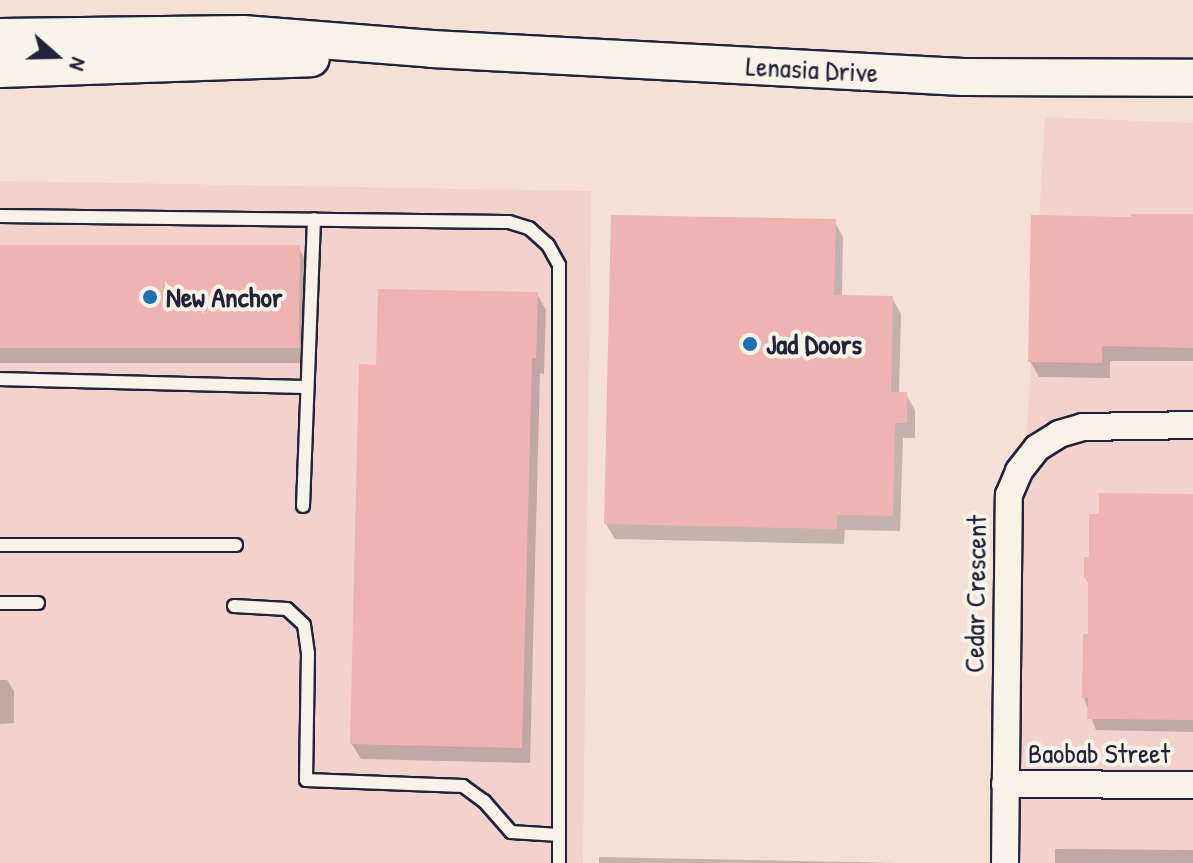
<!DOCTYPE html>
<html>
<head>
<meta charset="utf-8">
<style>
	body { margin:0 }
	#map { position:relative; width:1193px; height:863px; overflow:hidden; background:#f5e0d8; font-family:"Patrick Hand",sans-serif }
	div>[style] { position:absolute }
	.built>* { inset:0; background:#f3d2cd }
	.shadow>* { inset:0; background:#0003 }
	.building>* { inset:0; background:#efb3b2 }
	.roads { filter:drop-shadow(2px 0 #22223b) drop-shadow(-2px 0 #22223b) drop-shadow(0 2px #22223b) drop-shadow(0 -2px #22223b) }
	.lane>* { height:12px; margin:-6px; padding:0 6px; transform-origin:6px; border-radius:6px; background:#f7f3e8 }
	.street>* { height:26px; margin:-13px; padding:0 13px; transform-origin:13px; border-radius:13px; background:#f7f3e8 }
	.secondary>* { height:36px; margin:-18px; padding:0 18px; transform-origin:18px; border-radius:18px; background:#f7f3e8 }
	.dots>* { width:22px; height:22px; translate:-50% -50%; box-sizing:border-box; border:4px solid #f7f3e8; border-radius:50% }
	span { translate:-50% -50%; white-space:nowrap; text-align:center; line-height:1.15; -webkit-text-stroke:8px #f7f3e8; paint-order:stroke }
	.street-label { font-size:28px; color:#22223b }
	.poi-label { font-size:28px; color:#22223b; font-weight:700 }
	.left { translate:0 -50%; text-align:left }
	.north { position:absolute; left:16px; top:16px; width:80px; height:80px; -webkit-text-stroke:6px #f7f3e8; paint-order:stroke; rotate:110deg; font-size:22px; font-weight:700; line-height:32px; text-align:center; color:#22223b }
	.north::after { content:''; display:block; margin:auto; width:28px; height:36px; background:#22223b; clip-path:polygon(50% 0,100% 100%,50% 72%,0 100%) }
</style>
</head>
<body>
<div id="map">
	<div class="built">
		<i style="clip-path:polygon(1045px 117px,1193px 123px,1193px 863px,1002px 863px)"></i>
		<i style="clip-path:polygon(0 181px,591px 191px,583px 863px,0 863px)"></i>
	</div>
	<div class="shadow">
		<i style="clip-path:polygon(1033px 217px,1193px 217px,1193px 361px,1110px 361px,1110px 378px,1039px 377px,1030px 361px)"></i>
		<i style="clip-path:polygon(834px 221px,843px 237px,842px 297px,892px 298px,901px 314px,899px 394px,906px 394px,915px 410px,915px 438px,903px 438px,900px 531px,845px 530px,844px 544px,615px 539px,606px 524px)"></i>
		<i style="clip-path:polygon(0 247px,298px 247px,307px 263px,307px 363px,0 363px)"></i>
		<i style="clip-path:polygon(537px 294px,546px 310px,544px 374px,540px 373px,530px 763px,361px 759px,352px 744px,378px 367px)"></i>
		<i style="clip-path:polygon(1193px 495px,1193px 732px,1096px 730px,1084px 698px,1090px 636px,1090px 586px,1086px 578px,1101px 516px)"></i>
		<i style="clip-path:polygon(0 680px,7px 680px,14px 691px,14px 723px,0 724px)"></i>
		<i style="clip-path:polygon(1055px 849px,1193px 850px,1193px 863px,1055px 863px)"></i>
		<i style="clip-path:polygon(599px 857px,902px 863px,599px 863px)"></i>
	</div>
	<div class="building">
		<i style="clip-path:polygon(1131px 214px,1193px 214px,1193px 348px,1102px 346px,1102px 363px,1028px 362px,1031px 215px,1131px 217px)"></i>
		<i style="clip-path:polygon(611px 215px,836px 219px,834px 295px,893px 296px,891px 392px,907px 392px,907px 423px,895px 423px,893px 516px,837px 515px,837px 529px,604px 524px)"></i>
		<i style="clip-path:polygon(0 245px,300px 245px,299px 348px,0 348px)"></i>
		<i style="clip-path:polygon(378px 289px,538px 292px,536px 358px,532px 358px,522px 748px,350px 744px,359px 364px,376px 365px)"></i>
		<i style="clip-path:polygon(1099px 493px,1193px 494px,1193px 720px,1087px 719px,1088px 698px,1082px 698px,1083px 634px,1088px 634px,1088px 579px,1084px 578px,1084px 557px,1089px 557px,1089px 514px,1099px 514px)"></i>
	</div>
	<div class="roads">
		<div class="lane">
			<i style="left:0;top:216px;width:509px;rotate:0.68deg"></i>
			<i style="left:509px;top:222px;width:21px;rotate:17deg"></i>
			<i style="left:529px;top:228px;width:25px;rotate:42deg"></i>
			<i style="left:548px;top:245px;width:23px;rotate:61deg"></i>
			<i style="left:559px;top:265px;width:598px;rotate:90deg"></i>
			<i style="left:0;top:379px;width:307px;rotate:1.5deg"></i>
			<i style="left:303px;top:506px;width:287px;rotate:-87.8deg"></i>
			<i style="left:0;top:545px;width:236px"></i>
			<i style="left:0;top:603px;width:38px"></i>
			<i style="left:234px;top:606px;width:53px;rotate:3.2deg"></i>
			<i style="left:287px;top:609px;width:23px;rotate:43deg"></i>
			<i style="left:304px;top:625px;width:28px;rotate:82deg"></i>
			<i style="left:308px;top:653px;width:127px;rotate:90.9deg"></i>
			<i style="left:306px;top:780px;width:157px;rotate:2.2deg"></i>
			<i style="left:463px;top:786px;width:26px;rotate:36deg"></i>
			<i style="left:484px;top:801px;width:41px;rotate:48.9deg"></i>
			<i style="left:511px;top:832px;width:48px;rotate:3.6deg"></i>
		</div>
		<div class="street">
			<i style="left:1005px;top:784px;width:188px;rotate:0.3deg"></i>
			<i style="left:1005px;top:863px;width:368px;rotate:-89.4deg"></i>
			<i style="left:1009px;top:495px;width:26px;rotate:-67deg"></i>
			<i style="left:1019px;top:471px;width:29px;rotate:-52deg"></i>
			<i style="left:1037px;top:448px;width:26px;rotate:-32deg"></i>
			<i style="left:1059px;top:434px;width:25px;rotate:-16deg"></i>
			<i style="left:1083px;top:427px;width:110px;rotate:-1deg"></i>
		</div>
		<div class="secondary">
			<i style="left:0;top:37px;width:243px;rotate:-0.7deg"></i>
			<i style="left:243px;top:34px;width:190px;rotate:4.5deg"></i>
			<i style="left:432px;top:49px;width:532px;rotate:3.02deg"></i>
			<i style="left:963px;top:77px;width:230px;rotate:0.2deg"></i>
			<i style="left:0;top:69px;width:311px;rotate:-2deg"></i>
		</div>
	</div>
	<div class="dots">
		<i style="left:150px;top:297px;background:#1f6fb2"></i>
		<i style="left:750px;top:344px;background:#1f6fb2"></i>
	</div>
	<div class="street-label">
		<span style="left:812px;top:69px;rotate:3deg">Lenasia Drive</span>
		<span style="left:975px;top:594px;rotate:-89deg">Cedar Crescent</span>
		<span style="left:1099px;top:753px">Baobab Street</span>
	</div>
	<div class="poi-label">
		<span class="left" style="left:166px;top:297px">New Anchor</span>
		<span class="left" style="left:766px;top:344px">Jad Doors</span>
	</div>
	<div class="north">N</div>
</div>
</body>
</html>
